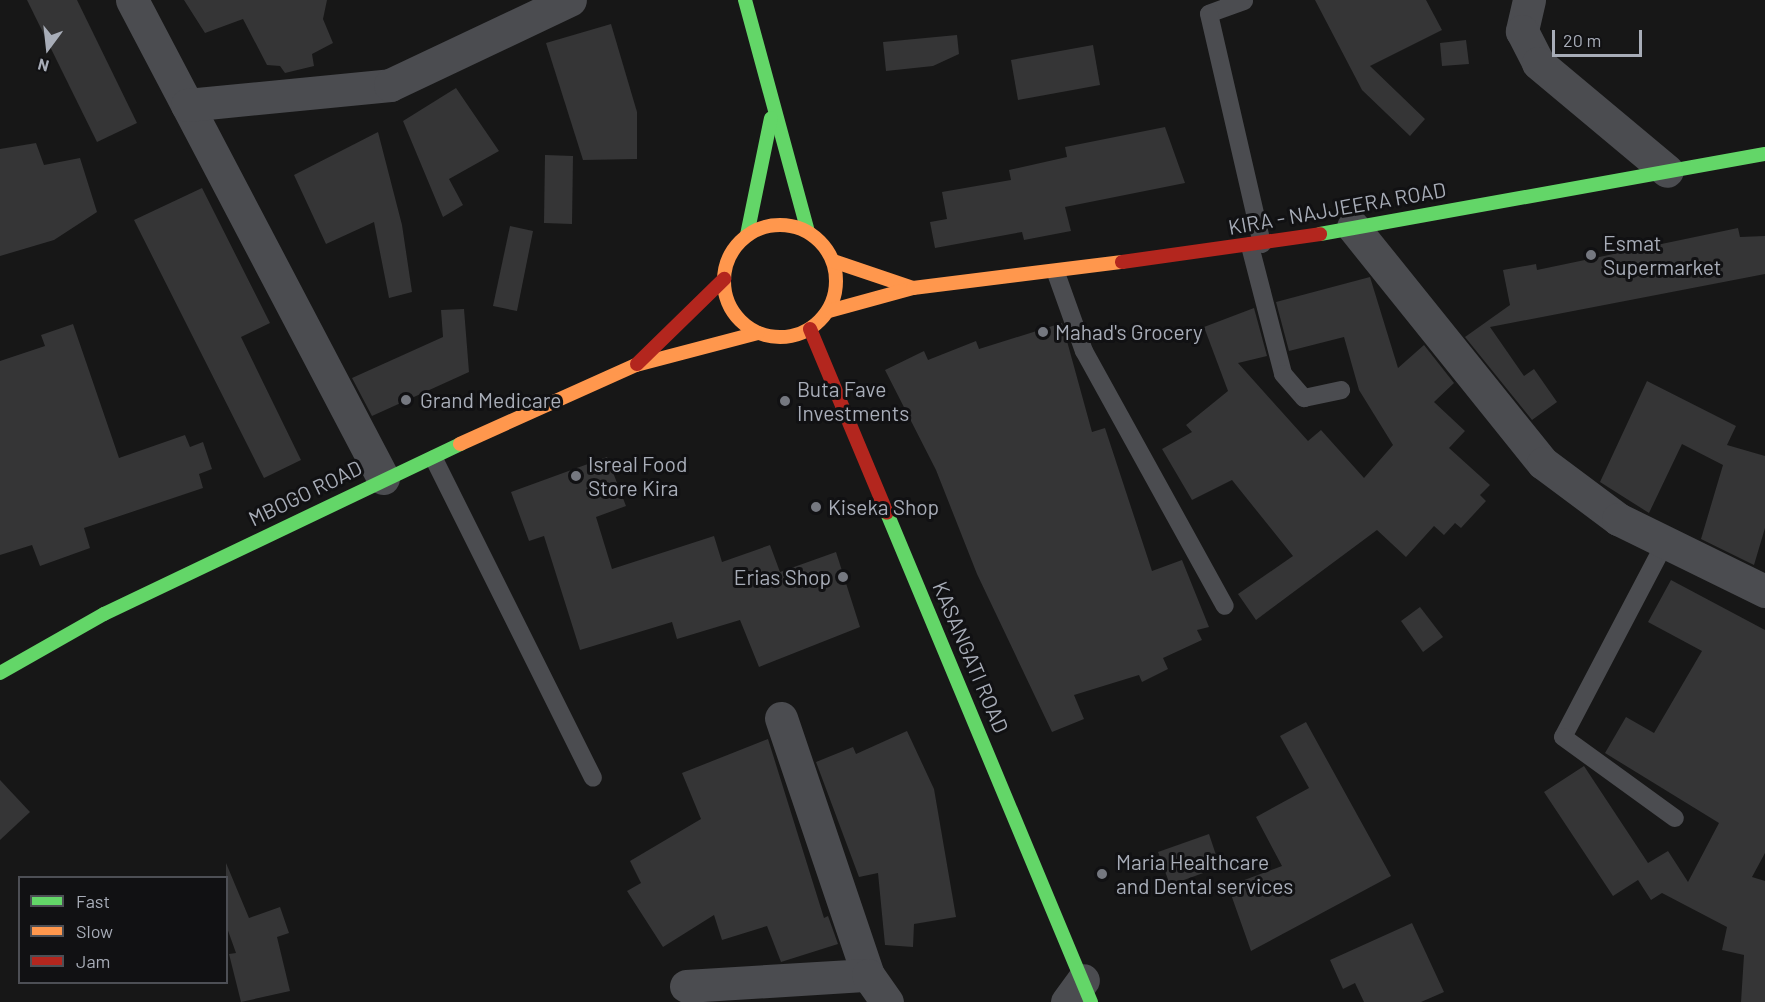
<!DOCTYPE html>
<html>
<head>
<meta charset="utf-8">
<style>
	body { margin:0 }
	#map { position:relative; width:1765px; height:1002px; overflow:hidden; background:#171717; font-family:Barlow,sans-serif }
	div>[style] { position:absolute }
	.building>* { inset:0; background:#353536 }
	.lane>* { height:18px; margin:-9px; padding:0 9px; transform-origin:9px; border-radius:9px; background:#4b4c50 }
	.street>* { height:33px; margin:-16.5px; padding:0 16.5px; transform-origin:16.5px; border-radius:16.5px; background:#4b4c50 }
	.fast>* { height:14px; margin:-7px; padding:0 7px; transform-origin:7px; border-radius:7px; background:#63d668 }
	.slow>* { height:14px; margin:-7px; padding:0 7px; transform-origin:7px; border-radius:7px; background:#ff974d }
	.slow>.ring { margin:-7px; padding:0; box-sizing:content-box; background:none; border:14px solid #ff974d; border-radius:50% }
	.jam>* { height:14px; margin:-7px; padding:0 7px; transform-origin:7px; border-radius:7px; background:#b3261e }
	.dots>* { width:16px; height:16px; translate:-50% -50%; box-sizing:border-box; border:3px solid #111113; border-radius:50% }
	span { translate:-50% -50%; white-space:nowrap; text-align:center; line-height:1.15; -webkit-text-stroke:6px #111113; paint-order:stroke }
	.street-label { font-size:21px; color:#a8adb8 }
	.poi-label { font-size:21px; color:#a8adb8 }
	.left { translate:0 -50%; text-align:left }
	.right { translate:-100% -50%; text-align:right }
	.legend { position:absolute; left:18px; top:876px; width:210px; height:108px; box-sizing:border-box; background:#111113; border:2px solid #4d4f55; margin:0; padding:8px 10px; list-style:none; font-size:18px; color:#a8adb8 }
	.legend li { display:flex; align-items:center; gap:12px; height:30px }
	.legend b { width:30px; border:2px solid #4d4f55 }
	.north { position:absolute; left:18px; top:18px; width:60px; height:60px; -webkit-text-stroke:4px #111113; paint-order:stroke; rotate:195deg; font-size:16px; font-weight:700; line-height:24px; text-align:center; color:#a8adb8 }
	.north::after { content:''; display:block; margin:auto; width:21px; height:27px; background:#a8adb8; clip-path:polygon(50% 0,100% 100%,50% 72%,0 100%) }
	.scale { position:absolute; left:1552px; top:30px; width:90px; height:27px; box-sizing:border-box; border:3px solid #a8adb8; border-top:0; padding-left:8px; font-size:18px; line-height:21px; white-space:nowrap; color:#a8adb8; -webkit-text-stroke:4px #111113; paint-order:stroke }
</style>
</head>
<body>
<div id="map">
	<div class="building">
		<i style="clip-path:polygon(27px 0,77px 0,137px 123px,97px 142px)"></i>
		<i style="clip-path:polygon(184px 0,327px 0,323px 19px,333px 43px,312px 54px,314px 66px,285px 73px,280px 66px,267px 65px,243px 19px,205px 33px)"></i>
		<i style="clip-path:polygon(1315px 0,1426px 0,1442px 30px,1370px 66px,1425px 119px,1410px 136px,1362px 90px)"></i>
		<i style="clip-path:polygon(611px 24px,637px 112px,637px 159px,583px 160px,546px 43px)"></i>
		<i style="clip-path:polygon(957px 35px,959px 54px,933px 66px,886px 71px,883px 42px)"></i>
		<i style="clip-path:polygon(1466px 40px,1469px 64px,1442px 66px,1440px 43px)"></i>
		<i style="clip-path:polygon(1093px 45px,1100px 85px,1018px 100px,1011px 60px)"></i>
		<i style="clip-path:polygon(456px 88px,499px 151px,449px 179px,463px 205px,443px 217px,403px 121px)"></i>
		<i style="clip-path:polygon(1165px 127px,1185px 183px,1065px 207px,1071px 231px,1024px 240px,1022px 232px,935px 248px,930px 222px,947px 219px,942px 192px,1011px 180px,1009px 170px,1067px 157px,1065px 147px)"></i>
		<i style="clip-path:polygon(378px 132px,402px 225px,412px 292px,389px 298px,374px 222px,326px 244px,294px 175px)"></i>
		<i style="clip-path:polygon(36px 143px,44px 165px,80px 158px,97px 212px,54px 240px,0 256px,0 149px)"></i>
		<i style="clip-path:polygon(545px 155px,573px 156px,572px 224px,544px 223px)"></i>
		<i style="clip-path:polygon(202px 188px,270px 323px,241px 337px,301px 460px,264px 478px,134px 220px)"></i>
		<i style="clip-path:polygon(510px 226px,533px 231px,517px 311px,493px 306px)"></i>
		<i style="clip-path:polygon(1738px 228px,1740px 237px,1765px 236px,1765px 274px,1490px 327px,1524px 376px,1534px 369px,1557px 402px,1532px 420px,1465px 337px,1510px 305px,1503px 270px,1536px 264px,1537px 270px)"></i>
		<i style="clip-path:polygon(1370px 277px,1398px 368px,1424px 345px,1454px 383px,1434px 402px,1465px 431px,1449px 448px,1490px 485px,1480px 495px,1486px 501px,1461px 528px,1455px 523px,1444px 535px,1434px 526px,1406px 557px,1377px 530px,1256px 620px,1238px 594px,1293px 556px,1232px 480px,1192px 500px,1162px 449px,1192px 432px,1186px 425px,1228px 391px,1204px 327px,1254px 308px,1267px 356px,1238px 363px,1308px 441px,1321px 430px,1364px 478px,1393px 445px,1359px 390px,1344px 337px,1289px 351px,1276px 302px)"></i>
		<i style="clip-path:polygon(464px 309px,469px 372px,372px 416px,352px 378px,443px 337px,441px 310px)"></i>
		<i style="clip-path:polygon(1062px 323px,1092px 432px,1105px 428px,1152px 571px,1182px 560px,1209px 627px,1197px 630px,1202px 640px,1163px 658px,1168px 669px,1142px 682px,1139px 675px,1074px 695px,1084px 719px,1052px 732px,977px 574px,936px 470px,885px 370px,924px 351px,928px 360px,976px 341px,979px 349px)"></i>
		<i style="clip-path:polygon(73px 324px,119px 458px,185px 435px,190px 447px,203px 442px,212px 469px,199px 474px,203px 488px,84px 528px,90px 548px,40px 566px,32px 545px,0 555px,0 361px,45px 346px,41px 335px)"></i>
		<i style="clip-path:polygon(1647px 381px,1736px 426px,1727px 445px,1765px 456px,1765px 528px,1754px 565px,1701px 539px,1723px 465px,1682px 444px,1649px 513px,1600px 482px)"></i>
		<i style="clip-path:polygon(607px 457px,626px 506px,596px 517px,612px 569px,714px 536px,722px 562px,770px 545px,780px 572px,836px 552px,860px 627px,759px 667px,740px 620px,677px 639px,672px 622px,580px 650px,544px 536px,529px 541px,511px 492px)"></i>
		<i style="clip-path:polygon(1671px 580px,1765px 630px,1765px 853px,1752px 877px,1765px 881px,1765px 1002px,1741px 1002px,1744px 955px,1722px 950px,1727px 927px,1662px 893px,1651px 900px,1638px 880px,1613px 896px,1544px 792px,1584px 766px,1648px 863px,1668px 851px,1688px 882px,1719px 823px,1605px 753px,1626px 717px,1654px 733px,1702px 651px,1648px 622px)"></i>
		<i style="clip-path:polygon(1420px 607px,1443px 637px,1423px 652px,1401px 621px)"></i>
		<i style="clip-path:polygon(1306px 722px,1391px 876px,1251px 951px,1228px 886px,1282px 866px,1256px 817px,1309px 788px,1280px 736px)"></i>
		<i style="clip-path:polygon(907px 731px,934px 789px,956px 917px,914px 924px,913px 947px,885px 945px,878px 873px,859px 877px,816px 762px,853px 747px,856px 754px)"></i>
		<i style="clip-path:polygon(768px 739px,824px 918px,828px 916px,838px 944px,781px 962px,767px 926px,722px 940px,714px 915px,663px 947px,627px 891px,641px 883px,630px 861px,701px 819px,682px 773px)"></i>
		<i style="clip-path:polygon(0 780px,30px 812px,0 840px)"></i>
		<i style="clip-path:polygon(1209px 834px,1220px 867px,1170px 885px,1158px 852px)"></i>
		<i style="clip-path:polygon(226px 863px,249px 918px,280px 907px,289px 933px,277px 937px,290px 991px,241px 1002px,229px 954px,236px 953px,226px 925px)"></i>
		<i style="clip-path:polygon(1412px 923px,1444px 992px,1421px 1002px,1364px 1002px,1355px 983px,1343px 989px,1330px 960px)"></i>
	</div>
	<div class="lane">
		<i style="left:1244px;top:1px;width:37px;rotate:160deg"></i>
		<i style="left:1209px;top:14px;width:236px;rotate:77deg"></i>
		<i style="left:1250px;top:246px;width:132px;rotate:75.5deg"></i>
		<i style="left:1283px;top:374px;width:32px;rotate:49deg"></i>
		<i style="left:1304px;top:398px;width:38px;rotate:-12deg"></i>
		<i style="left:1056px;top:273px;width:83px;rotate:70.3deg"></i>
		<i style="left:1084px;top:351px;width:291px;rotate:61.1deg"></i>
		<i style="left:434px;top:459px;width:356px;rotate:63.5deg"></i>
		<i style="left:1666px;top:541px;width:221px;rotate:117.7deg"></i>
		<i style="left:1563px;top:737px;width:138px;rotate:35.9deg"></i>
	</div>
	<div class="street">
		<i style="left:132px;top:0;width:540px;rotate:62.3deg"></i>
		<i style="left:1529px;top:0;width:32px;rotate:103deg"></i>
		<i style="left:1522px;top:31px;width:36px;rotate:63deg"></i>
		<i style="left:1538px;top:63px;width:168px;rotate:39.9deg"></i>
		<i style="left:187px;top:105px;width:204px;rotate:-5.6deg"></i>
		<i style="left:390px;top:85px;width:199px;rotate:-25.3deg"></i>
		<i style="left:1353px;top:227px;width:303px;rotate:51.2deg"></i>
		<i style="left:1543px;top:463px;width:94px;rotate:36.7deg"></i>
		<i style="left:1618px;top:519px;width:164px;rotate:26.1deg"></i>
		<i style="left:781px;top:718px;width:271px;rotate:71.3deg"></i>
		<i style="left:686px;top:986px;width:182px;rotate:-3.5deg"></i>
		<i style="left:868px;top:975px;width:33px;rotate:55deg"></i>
		<i style="left:1067px;top:1002px;width:27px;rotate:-54deg"></i>
	</div>
	<div class="fast">
		<i style="left:745px;top:0;width:240px;rotate:74.8deg"></i>
		<i style="left:1320px;top:234px;width:452px;rotate:-10.2deg"></i>
		<i style="left:747px;top:235px;width:119px;rotate:-78.4deg"></i>
		<i style="left:887px;top:513px;width:530px;rotate:67.36deg"></i>
		<i style="left:0;top:673px;width:120px;rotate:-29.6deg"></i>
		<i style="left:104px;top:614px;width:395px;rotate:-25.5deg"></i>
	</div>
	<div class="slow">
		<i class="ring" style="left:724px;top:225px;width:98px;height:98px"></i>
		<i style="left:833px;top:261px;width:84px;rotate:18.6deg"></i>
		<i style="left:829px;top:311px;width:87px;rotate:-15.3deg"></i>
		<i style="left:913px;top:288px;width:211px;rotate:-7.1deg"></i>
		<i style="left:460px;top:444px;width:193px;rotate:-24.2deg"></i>
		<i style="left:636px;top:365px;width:126px;rotate:-14.7deg"></i>
	</div>
	<div class="jam">
		<i style="left:1122px;top:262px;width:200px;rotate:-8deg"></i>
		<i style="left:810px;top:329px;width:199px;rotate:67.3deg"></i>
		<i style="left:637px;top:364px;width:122px;rotate:-44.3deg"></i>
	</div>
	<div class="dots">
		<i style="left:1591px;top:255px;background:#757880"></i>
		<i style="left:1043px;top:332px;background:#757880"></i>
		<i style="left:406px;top:400px;background:#757880"></i>
		<i style="left:785px;top:401px;background:#757880"></i>
		<i style="left:576px;top:476px;background:#757880"></i>
		<i style="left:816px;top:507px;background:#757880"></i>
		<i style="left:843px;top:577px;background:#757880"></i>
		<i style="left:1102px;top:874px;background:#757880"></i>
	</div>
	<div class="street-label">
		<span style="left:1337px;top:208px;rotate:-10deg">KIRA - NAJJEERA ROAD</span>
		<span style="left:305px;top:493px;rotate:-26deg">MBOGO ROAD</span>
		<span style="left:971px;top:657px;rotate:67deg">KASANGATI ROAD</span>
	</div>
	<div class="poi-label">
		<span class="left" style="left:1603px;top:255px">Esmat<br>Supermarket</span>
		<span class="left" style="left:1055px;top:332px">Mahad's Grocery</span>
		<span class="left" style="left:797px;top:401px">Buta Fave<br>Investments</span>
		<span class="left" style="left:420px;top:400px">Grand Medicare</span>
		<span class="left" style="left:588px;top:476px">Isreal Food<br>Store Kira</span>
		<span class="left" style="left:828px;top:507px">Kiseka Shop</span>
		<span class="right" style="left:831px;top:577px">Erias Shop</span>
		<span class="left" style="left:1116px;top:874px">Maria Healthcare<br>and Dental services</span>
	</div>
	<ul class="legend">
	<li><b style="height:8px;background:#63d668"></b>Fast</li>
	<li><b style="height:8px;background:#ff974d"></b>Slow</li>
	<li><b style="height:8px;background:#b3261e"></b>Jam</li>
	</ul>
	<div class="north">N</div>
	<div class="scale">20 m</div>
</div>
</body>
</html>
